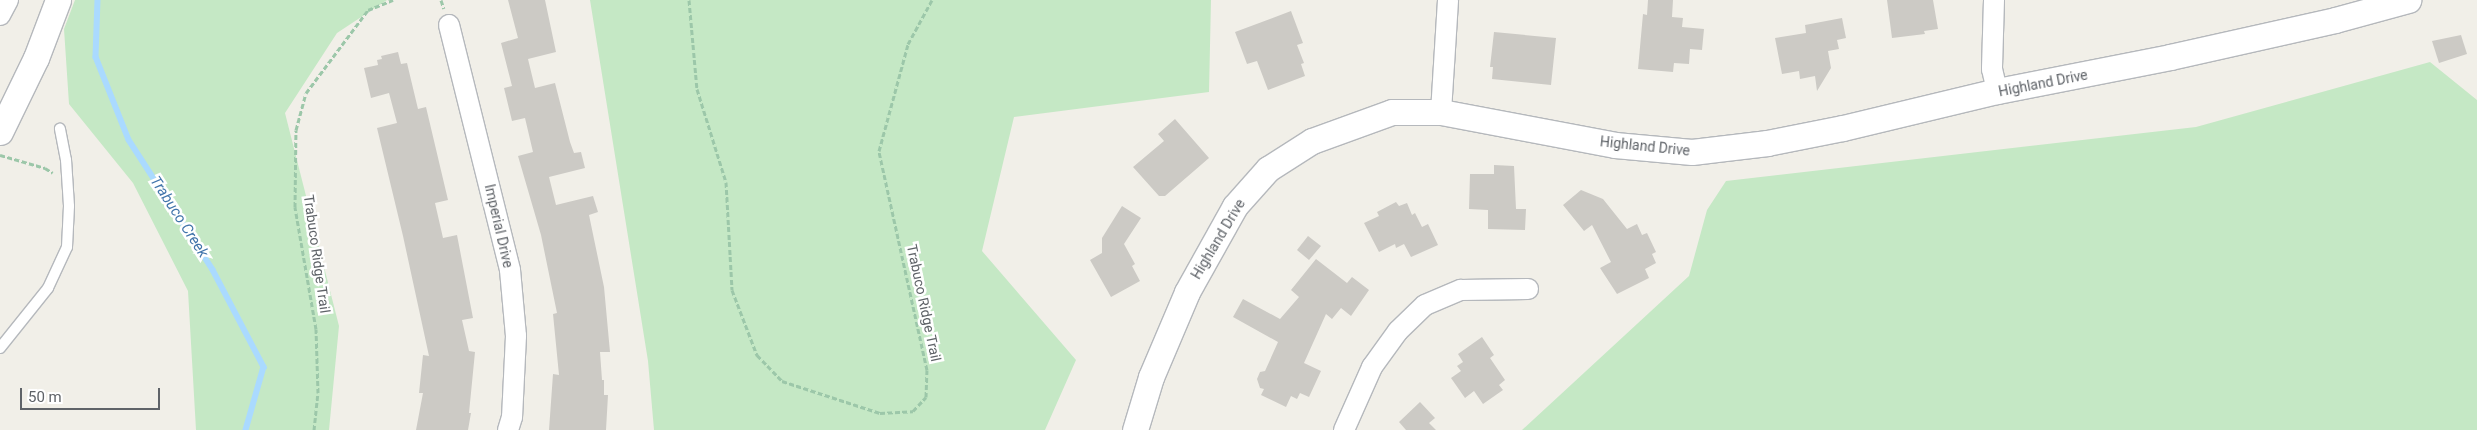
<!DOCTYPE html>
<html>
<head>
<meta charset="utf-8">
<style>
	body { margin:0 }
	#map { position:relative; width:2477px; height:430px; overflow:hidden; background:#f1efe8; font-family:Roboto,sans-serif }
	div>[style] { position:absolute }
	.green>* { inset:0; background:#c5e8c5 }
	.stream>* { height:5.5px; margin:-2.75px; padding:0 2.75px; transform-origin:2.75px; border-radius:2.75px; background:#aadaff }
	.building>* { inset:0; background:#cccac5 }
	.path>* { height:3px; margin-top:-1.5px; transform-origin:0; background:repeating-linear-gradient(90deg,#9cc7a9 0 5px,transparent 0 7.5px) }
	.roads { filter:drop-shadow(1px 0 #b5b8bc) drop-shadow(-1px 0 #b5b8bc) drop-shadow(0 1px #b5b8bc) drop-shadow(0 -1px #b5b8bc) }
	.service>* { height:10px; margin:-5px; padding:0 5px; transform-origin:5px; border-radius:5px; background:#fff }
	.minor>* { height:20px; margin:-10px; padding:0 10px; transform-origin:10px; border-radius:10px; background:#fff }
	.tertiary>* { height:25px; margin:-12.5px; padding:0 12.5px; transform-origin:12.5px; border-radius:12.5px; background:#fff }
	span { translate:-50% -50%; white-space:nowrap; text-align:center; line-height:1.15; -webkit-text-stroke:5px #fff; paint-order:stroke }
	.street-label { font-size:14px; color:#5f6368 }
	.water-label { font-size:15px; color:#4174aa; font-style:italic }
	.scale { position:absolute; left:20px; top:388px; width:140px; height:22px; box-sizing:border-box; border:2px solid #5f6368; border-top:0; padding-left:6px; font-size:15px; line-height:18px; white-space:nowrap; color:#5f6368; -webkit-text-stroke:4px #fff; paint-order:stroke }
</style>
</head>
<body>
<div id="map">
	<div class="green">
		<i style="clip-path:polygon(75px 0,387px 0,337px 33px,285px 113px,339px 326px,329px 430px,196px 430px,188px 291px,133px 183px,69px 104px,64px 29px)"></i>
		<i style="clip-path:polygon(590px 0,1211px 0,1209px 92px,1014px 117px,982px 251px,1076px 360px,1045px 430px,654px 430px,648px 361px)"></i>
		<i style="clip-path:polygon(2430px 62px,2477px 100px,2477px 430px,1522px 430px,1689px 276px,1707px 210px,1726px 181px,2196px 127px)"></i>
	</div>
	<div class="stream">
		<i style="left:98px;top:0;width:57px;rotate:92deg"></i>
		<i style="left:96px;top:57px;width:89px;rotate:68.3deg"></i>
		<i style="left:129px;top:140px;width:155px;rotate:57.1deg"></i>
		<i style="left:213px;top:270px;width:110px;rotate:62.3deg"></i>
		<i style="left:264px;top:367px;width:66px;rotate:105.9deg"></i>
	</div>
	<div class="building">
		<i style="clip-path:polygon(508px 0,545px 0,556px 52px,528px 59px,535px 88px,555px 83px,570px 142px,574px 153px,581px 152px,585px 168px,549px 177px,556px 205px,593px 196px,598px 212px,589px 215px,604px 287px,610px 352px,600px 352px,602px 380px,604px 380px,604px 395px,608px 395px,606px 430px,549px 430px,553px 374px,559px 375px,553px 314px,557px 313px,541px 235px,518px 156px,533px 152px,525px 118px,512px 121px,504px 88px,512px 86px,501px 43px,518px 38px)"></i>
		<i style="clip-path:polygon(1648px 0,1673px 0,1672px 17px,1683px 18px,1682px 27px,1704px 29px,1702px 50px,1690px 49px,1689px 64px,1674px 63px,1673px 72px,1638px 69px,1643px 14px,1647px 15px)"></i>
		<i style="clip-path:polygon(1887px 0,1933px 0,1938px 29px,1924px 31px,1925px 34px,1892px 38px)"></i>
		<i style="clip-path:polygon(1291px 11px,1303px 43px,1297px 45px,1304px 63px,1301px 64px,1305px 76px,1268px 90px,1257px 61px,1247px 64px,1235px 32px)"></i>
		<i style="clip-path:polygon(1842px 18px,1846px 38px,1837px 40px,1839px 49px,1828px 51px,1831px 68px,1817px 91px,1815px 76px,1800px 79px,1799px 71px,1782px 74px,1775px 38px,1806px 33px,1805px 25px)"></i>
		<i style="clip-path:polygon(1494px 32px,1556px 38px,1551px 85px,1492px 79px,1493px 67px,1490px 67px)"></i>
		<i style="clip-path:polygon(2461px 35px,2467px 54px,2439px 63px,2432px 41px)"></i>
		<i style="clip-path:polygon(398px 52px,401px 64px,407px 63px,418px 109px,426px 107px,448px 200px,435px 203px,443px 238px,457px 235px,473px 318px,462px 320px,469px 351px,475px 352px,469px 413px,471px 413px,468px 430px,416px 430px,423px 393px,419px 393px,423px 355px,429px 356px,403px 236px,377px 128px,397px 123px,389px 93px,371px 98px,364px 68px,378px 65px,377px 60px,382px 59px,381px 56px)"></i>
		<i style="clip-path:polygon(1175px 119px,1209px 158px,1165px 196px,1159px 196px,1133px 167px,1164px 141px,1158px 134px)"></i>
		<i style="clip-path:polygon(1494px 165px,1514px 166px,1516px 209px,1526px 209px,1525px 230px,1488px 229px,1488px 210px,1469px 209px,1470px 174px,1494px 174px)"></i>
		<i style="clip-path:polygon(1581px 190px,1603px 199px,1627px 229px,1637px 224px,1642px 235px,1647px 233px,1656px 252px,1652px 254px,1656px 263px,1645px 269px,1649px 278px,1617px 294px,1600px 268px,1611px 262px,1592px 225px,1584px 231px,1563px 205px)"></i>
		<i style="clip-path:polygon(1396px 202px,1399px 206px,1407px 203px,1412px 215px,1415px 213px,1422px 227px,1428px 224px,1438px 245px,1411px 257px,1404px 244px,1396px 248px,1395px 244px,1379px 252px,1364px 223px,1379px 216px,1377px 212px)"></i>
		<i style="clip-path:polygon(1122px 206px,1141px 218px,1124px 244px,1135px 264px,1132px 266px,1140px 281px,1111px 297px,1090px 260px,1102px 253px,1102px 238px)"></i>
		<i style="clip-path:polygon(1308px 236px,1321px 246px,1309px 260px,1297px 250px)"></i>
		<i style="clip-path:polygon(1316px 259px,1347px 283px,1352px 277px,1369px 290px,1351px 316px,1341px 308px,1332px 319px,1326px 314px,1304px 363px,1321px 371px,1309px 397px,1300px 393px,1297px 399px,1291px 396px,1286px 407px,1261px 395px,1264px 389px,1260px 388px,1257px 379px,1260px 372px,1265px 371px,1278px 342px,1233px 317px,1243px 299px,1280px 319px,1299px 297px,1291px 290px)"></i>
		<i style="clip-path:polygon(1482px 337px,1494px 355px,1490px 358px,1505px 380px,1499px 385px,1503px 390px,1483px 404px,1474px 391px,1465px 398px,1451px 378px,1461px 371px,1457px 366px,1463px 362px,1458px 354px)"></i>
		<i style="clip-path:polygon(1420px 402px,1435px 418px,1429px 423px,1436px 430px,1406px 430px,1399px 422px)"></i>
	</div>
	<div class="path">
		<i style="left:441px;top:0;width:9px;rotate:72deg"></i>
		<i style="left:689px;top:0;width:89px;rotate:84.9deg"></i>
		<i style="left:697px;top:89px;width:97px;rotate:72.7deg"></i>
		<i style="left:726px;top:182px;width:108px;rotate:86.8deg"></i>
		<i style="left:732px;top:290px;width:70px;rotate:69deg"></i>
		<i style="left:757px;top:355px;width:36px;rotate:46deg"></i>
		<i style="left:782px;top:381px;width:103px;rotate:18.1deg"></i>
		<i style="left:880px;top:413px;width:33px;rotate:-3deg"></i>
		<i style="left:913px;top:411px;width:19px;rotate:-47deg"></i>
		<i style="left:926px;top:397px;width:27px;rotate:-88deg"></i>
		<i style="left:927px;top:370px;width:224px;rotate:-102.4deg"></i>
		<i style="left:879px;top:151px;width:111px;rotate:-74.8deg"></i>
		<i style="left:908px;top:44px;width:50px;rotate:-61.4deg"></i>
		<i style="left:0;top:155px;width:47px;rotate:16.1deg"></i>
		<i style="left:45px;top:168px;width:9px;rotate:32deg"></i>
		<i style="left:314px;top:430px;width:37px;rotate:-84deg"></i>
		<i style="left:318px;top:393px;width:64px;rotate:-91.8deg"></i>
		<i style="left:316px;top:329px;width:124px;rotate:-99.8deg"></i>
		<i style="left:295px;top:207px;width:77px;rotate:-89.3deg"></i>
		<i style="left:296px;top:130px;width:38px;rotate:-75deg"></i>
		<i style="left:306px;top:93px;width:104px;rotate:-53.2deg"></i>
		<i style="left:368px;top:10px;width:27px;rotate:-22deg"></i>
	</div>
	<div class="roads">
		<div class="service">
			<i style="left:0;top:348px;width:77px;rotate:-51.3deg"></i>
			<i style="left:48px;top:288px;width:45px;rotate:-65.1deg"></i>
			<i style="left:67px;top:247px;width:41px;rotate:-87.2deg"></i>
			<i style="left:69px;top:206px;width:46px;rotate:-93.7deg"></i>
			<i style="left:66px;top:160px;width:32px;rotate:-101deg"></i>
		</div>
		<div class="minor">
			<i style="left:1994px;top:0;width:69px;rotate:91.7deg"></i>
			<i style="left:1992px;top:69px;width:23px;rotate:77deg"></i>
			<i style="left:0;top:15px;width:17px;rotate:-62deg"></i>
			<i style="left:449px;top:25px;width:252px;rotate:76deg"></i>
			<i style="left:510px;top:270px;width:66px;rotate:84.8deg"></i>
			<i style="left:516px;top:336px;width:81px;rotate:92.8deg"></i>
			<i style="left:512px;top:417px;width:14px;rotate:107deg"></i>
			<i style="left:1441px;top:112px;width:112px;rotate:-86.4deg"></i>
			<i style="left:1344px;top:430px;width:69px;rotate:-66deg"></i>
			<i style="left:1372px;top:367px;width:44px;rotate:-54.2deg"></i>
			<i style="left:1398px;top:331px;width:37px;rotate:-44deg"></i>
			<i style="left:1425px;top:305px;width:39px;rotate:-23deg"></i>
			<i style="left:1461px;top:290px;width:67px;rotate:-0.9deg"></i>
		</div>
		<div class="tertiary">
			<i style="left:0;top:132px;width:82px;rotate:-64.1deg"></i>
			<i style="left:36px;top:58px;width:62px;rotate:-69.2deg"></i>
			<i style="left:1135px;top:430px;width:55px;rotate:-73.2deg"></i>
			<i style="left:1151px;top:377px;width:92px;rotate:-67deg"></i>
			<i style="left:1187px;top:292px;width:98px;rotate:-60.8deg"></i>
			<i style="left:1235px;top:206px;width:50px;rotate:-48.3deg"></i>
			<i style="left:1268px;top:169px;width:52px;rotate:-32.5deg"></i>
			<i style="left:1312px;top:141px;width:85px;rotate:-19.9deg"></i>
			<i style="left:1392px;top:112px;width:49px"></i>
			<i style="left:1441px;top:112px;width:177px;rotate:10.7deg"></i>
			<i style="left:1615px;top:145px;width:77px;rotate:5.2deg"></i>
			<i style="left:1692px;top:152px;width:76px;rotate:-6.8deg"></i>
			<i style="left:1767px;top:143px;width:77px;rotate:-11.2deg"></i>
			<i style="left:1843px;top:128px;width:158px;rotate:-13.5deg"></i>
			<i style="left:1997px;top:91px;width:176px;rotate:-11.1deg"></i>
			<i style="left:2170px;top:57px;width:169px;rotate:-12.6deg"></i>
			<i style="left:2335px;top:20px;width:76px;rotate:-15.3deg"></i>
		</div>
	</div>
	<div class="street-label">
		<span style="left:2043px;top:83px;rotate:-11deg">Highland Drive</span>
		<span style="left:1645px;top:146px;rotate:6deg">Highland Drive</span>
		<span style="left:499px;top:226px;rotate:77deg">Imperial Drive</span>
		<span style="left:1218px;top:239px;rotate:-59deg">Highland Drive</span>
		<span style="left:317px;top:254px;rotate:82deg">Trabuco Ridge Trail</span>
		<span style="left:924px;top:303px;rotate:78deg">Trabuco Ridge Trail</span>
	</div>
	<div class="water-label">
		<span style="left:179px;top:217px;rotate:57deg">Trabuco Creek</span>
	</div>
	<div class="scale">50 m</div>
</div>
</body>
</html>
